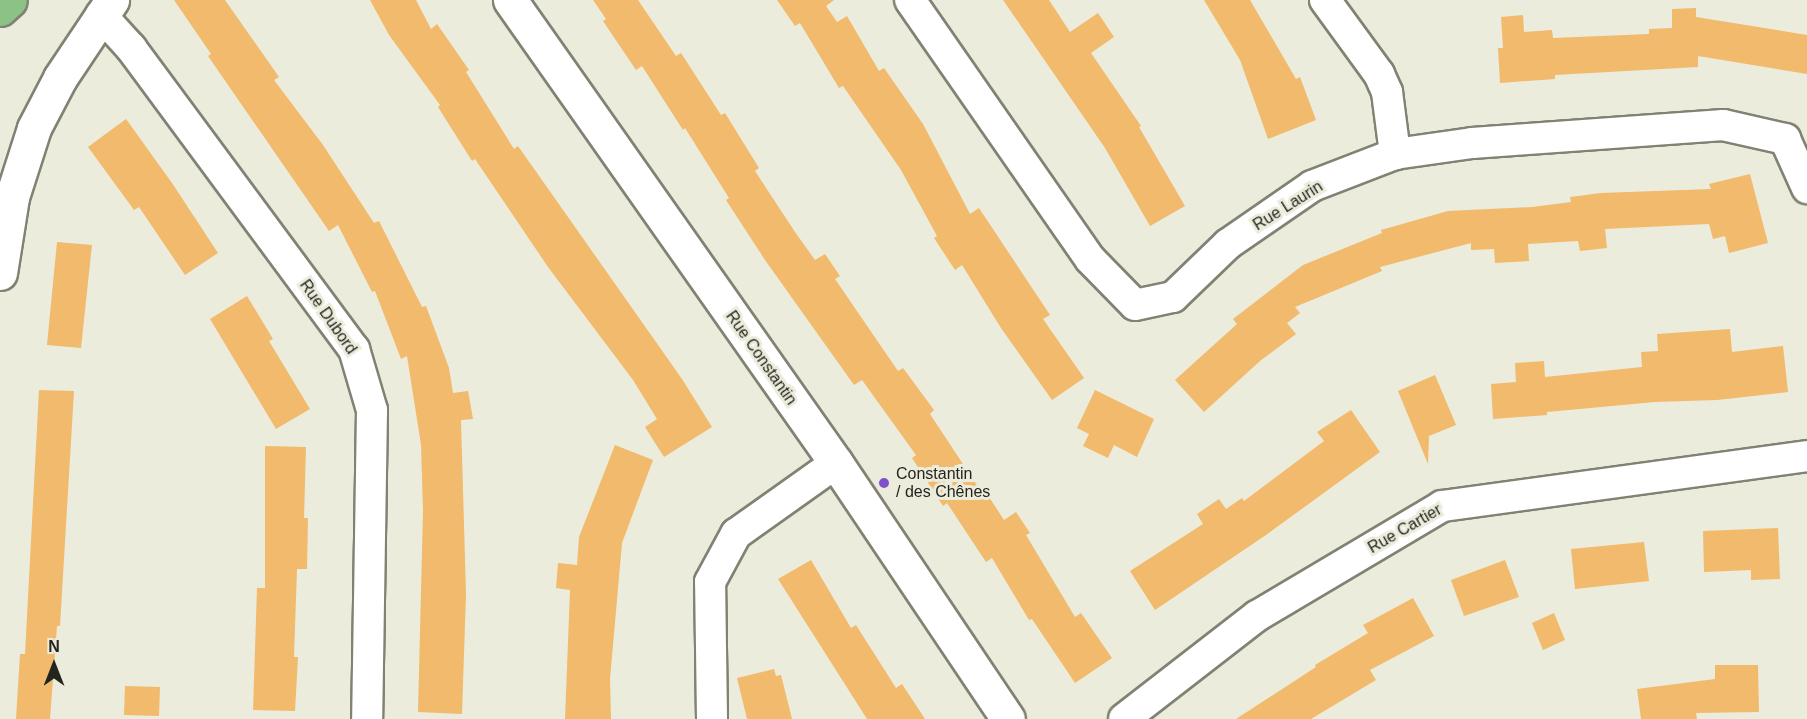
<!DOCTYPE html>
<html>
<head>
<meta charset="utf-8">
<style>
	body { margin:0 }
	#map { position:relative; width:1807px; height:719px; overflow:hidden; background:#ebecdb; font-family:Helvetica,sans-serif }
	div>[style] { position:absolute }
	.building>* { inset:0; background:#f1ba6c }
	.roads { filter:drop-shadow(2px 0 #818273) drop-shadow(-2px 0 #818273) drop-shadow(0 2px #818273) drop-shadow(0 -2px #818273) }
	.minor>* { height:30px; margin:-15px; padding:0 15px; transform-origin:15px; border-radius:15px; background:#fff }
	.tertiary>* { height:33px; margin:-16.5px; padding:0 16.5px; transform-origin:16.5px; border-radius:16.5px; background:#fff }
	.motorway>* { height:33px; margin:-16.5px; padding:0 16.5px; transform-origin:16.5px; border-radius:16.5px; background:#8bc387 }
	.dots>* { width:16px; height:16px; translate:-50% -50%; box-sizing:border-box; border:3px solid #ebecdb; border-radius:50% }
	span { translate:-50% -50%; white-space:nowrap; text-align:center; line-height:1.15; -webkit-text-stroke:6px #ebecdb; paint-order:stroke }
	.street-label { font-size:16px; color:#25251f }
	.poi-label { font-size:16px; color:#25251f }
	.left { translate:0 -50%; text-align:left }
	.north { position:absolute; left:24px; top:635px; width:60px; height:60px; -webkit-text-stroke:4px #ebecdb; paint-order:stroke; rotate:0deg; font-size:16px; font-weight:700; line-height:24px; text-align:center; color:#25251f }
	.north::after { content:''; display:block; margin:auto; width:21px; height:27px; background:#25251f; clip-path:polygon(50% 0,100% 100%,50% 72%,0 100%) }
</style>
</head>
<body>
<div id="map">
	<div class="building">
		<i style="clip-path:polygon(174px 0,225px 0,279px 77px,274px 80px,323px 145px,374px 223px,379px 221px,422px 307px,426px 306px,449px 368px,453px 393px,468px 391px,473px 419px,461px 420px,466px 594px,462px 714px,418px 712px,423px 511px,421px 445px,407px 356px,401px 359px,375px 291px,372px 292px,338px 225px,329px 231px,208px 56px,211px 54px)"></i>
		<i style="clip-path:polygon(370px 0,416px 0,431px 29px,437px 24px,469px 70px,466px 72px,514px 149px,518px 146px,682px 379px,712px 427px,664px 457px,645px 427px,657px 419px,633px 380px,548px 267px,475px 159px,472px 161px,438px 107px,440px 105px,389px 35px)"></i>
		<i style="clip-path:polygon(593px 0,638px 0,676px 56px,681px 53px,721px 115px,725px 113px,759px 168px,755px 171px,795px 232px,815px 260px,825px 254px,840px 276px,835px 279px,898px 371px,903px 368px,934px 410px,930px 414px,984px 496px,987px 494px,1004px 520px,1016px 512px,1030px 533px,1026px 535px,1075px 617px,1081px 613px,1112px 658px,1075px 683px,1032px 619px,1029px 620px,992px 558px,986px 562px,947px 503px,943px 506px,912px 458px,916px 455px,862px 380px,854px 385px,765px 260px,726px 200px,729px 198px,685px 128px,683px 130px,642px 66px,636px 70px,603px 21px,606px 19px)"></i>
		<i style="clip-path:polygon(777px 0,834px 0,826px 6px,837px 22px,847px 16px,879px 71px,884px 68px,923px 124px,970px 214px,979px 208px,1050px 315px,1043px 319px,1084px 378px,1052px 400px,1001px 328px,962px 265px,955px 270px,934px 238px,937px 236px,901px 170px,843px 86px,839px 88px,800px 23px,795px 26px)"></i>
		<i style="clip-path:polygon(1003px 0,1049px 0,1070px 32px,1098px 13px,1114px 37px,1091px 53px,1141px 126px,1139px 127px,1185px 206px,1150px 226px,1105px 148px)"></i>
		<i style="clip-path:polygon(1204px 0,1250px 0,1296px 79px,1300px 77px,1316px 120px,1268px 139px,1240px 60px)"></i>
		<i style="clip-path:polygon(1696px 8px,1696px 17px,1807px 35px,1807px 74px,1698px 56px,1698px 67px,1555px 75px,1555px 79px,1500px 83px,1498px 48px,1503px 48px,1501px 17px,1523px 15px,1524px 32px,1552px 30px,1553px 38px,1649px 34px,1649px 29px,1672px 28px,1672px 9px)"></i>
		<i style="clip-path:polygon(126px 119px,172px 183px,218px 253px,185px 275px,139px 207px,134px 210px,88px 147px)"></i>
		<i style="clip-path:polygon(1750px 174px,1768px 243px,1729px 253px,1725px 236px,1713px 239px,1709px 224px,1605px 229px,1607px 248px,1580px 251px,1578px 241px,1528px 244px,1529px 261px,1495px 263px,1494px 249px,1471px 250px,1471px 243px,1380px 267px,1382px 271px,1295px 307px,1300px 313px,1287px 323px,1296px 334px,1260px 361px,1204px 412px,1175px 380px,1237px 324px,1233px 319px,1303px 265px,1382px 233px,1381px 230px,1448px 211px,1532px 207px,1571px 202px,1570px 197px,1601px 193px,1711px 189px,1709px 184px)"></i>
		<i style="clip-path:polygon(57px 242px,92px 245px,81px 348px,47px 345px)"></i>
		<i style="clip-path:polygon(247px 296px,273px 339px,269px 341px,310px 409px,276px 429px,210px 319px)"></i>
		<i style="clip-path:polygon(1730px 329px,1732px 352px,1783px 346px,1788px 392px,1717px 400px,1655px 402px,1547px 412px,1547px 415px,1493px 419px,1491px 384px,1516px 382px,1515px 363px,1544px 361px,1545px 377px,1642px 367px,1641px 352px,1658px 351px,1657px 334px)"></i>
		<i style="clip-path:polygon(1435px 375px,1456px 425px,1429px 436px,1428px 464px,1398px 391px)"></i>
		<i style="clip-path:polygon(39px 390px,74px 391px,60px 626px,57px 626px,50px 719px,16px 719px,20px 654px,25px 654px)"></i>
		<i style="clip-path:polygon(1095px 390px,1154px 419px,1137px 457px,1114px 445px,1108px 458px,1083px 446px,1089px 434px,1077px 428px)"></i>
		<i style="clip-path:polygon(1351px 410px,1380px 452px,1266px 535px,1155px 610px,1130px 571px,1203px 524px,1197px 514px,1219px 499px,1226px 509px,1242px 498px,1244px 501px,1324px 441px,1317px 432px)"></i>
		<i style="clip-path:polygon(615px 445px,653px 460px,622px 543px,610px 679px,611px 719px,565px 719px,570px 590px,556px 588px,558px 563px,577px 565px,579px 537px)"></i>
		<i style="clip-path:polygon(265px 446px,306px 447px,304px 518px,308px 518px,307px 569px,297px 569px,294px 657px,298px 657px,295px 711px,253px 710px,257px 588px,265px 588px)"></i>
		<i style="clip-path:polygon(1778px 528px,1780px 579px,1751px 580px,1751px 570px,1704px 572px,1703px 531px)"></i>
		<i style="clip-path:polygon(1644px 542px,1649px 581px,1575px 589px,1571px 549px)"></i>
		<i style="clip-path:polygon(811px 560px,851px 628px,856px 625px,896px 688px,902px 684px,925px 719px,867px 719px,778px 579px)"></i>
		<i style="clip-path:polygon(1505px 560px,1519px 597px,1464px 616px,1451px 580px)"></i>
		<i style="clip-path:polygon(1413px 598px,1434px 636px,1370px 670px,1376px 680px,1311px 719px,1236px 719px,1316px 667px,1315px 665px,1368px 633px,1363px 625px)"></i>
		<i style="clip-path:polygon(1554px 613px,1565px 640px,1543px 650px,1532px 623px)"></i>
		<i style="clip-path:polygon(1715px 665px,1758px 665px,1759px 712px,1696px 713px,1697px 719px,1641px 719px,1637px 689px,1715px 679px)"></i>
		<i style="clip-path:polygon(774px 669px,776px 676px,781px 675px,792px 719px,747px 719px,737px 678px)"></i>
		<i style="clip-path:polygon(125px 686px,160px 687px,159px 716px,124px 715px)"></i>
	</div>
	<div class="roads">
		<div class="minor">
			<i style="left:910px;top:0;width:315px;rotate:55.2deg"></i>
			<i style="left:1090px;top:259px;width:64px;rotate:45.6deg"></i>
			<i style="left:1135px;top:305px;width:39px;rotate:-12deg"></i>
			<i style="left:1173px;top:297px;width:76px;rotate:-43.9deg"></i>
			<i style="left:1228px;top:244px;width:102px;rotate:-34.6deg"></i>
			<i style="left:1312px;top:186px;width:89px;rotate:-21.1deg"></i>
			<i style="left:1395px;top:154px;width:78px;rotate:-8.1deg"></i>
			<i style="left:1472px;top:143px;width:252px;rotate:-4.1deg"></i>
			<i style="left:1723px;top:125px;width:64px;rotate:12.7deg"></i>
			<i style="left:1785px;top:139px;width:54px;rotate:65.8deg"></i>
			<i style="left:1325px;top:0;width:92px;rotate:53.9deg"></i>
			<i style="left:1379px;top:74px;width:20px;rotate:66deg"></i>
			<i style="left:1387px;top:92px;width:63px;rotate:82.6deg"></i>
			<i style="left:101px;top:15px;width:45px;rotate:47.7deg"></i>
			<i style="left:131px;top:48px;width:375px;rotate:53.5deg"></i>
			<i style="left:354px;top:349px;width:64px;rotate:73.6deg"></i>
			<i style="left:372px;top:410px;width:309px;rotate:90.9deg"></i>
			<i style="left:712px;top:719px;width:137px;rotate:-90.8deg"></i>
			<i style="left:710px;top:582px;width:55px;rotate:-61.6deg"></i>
			<i style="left:736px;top:534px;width:123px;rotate:-35.4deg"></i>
			<i style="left:1124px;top:719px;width:168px;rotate:-37.8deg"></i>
			<i style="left:1257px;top:616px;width:215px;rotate:-30.7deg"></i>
			<i style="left:1442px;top:506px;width:368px;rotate:-7.8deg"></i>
		</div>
		<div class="tertiary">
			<i style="left:510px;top:0;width:566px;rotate:54.85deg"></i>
			<i style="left:836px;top:463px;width:308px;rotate:56.1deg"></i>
			<i style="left:0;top:273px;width:77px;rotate:-81deg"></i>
			<i style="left:12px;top:197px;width:72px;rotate:-72.3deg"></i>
			<i style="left:34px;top:128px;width:56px;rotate:-62.5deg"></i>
			<i style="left:60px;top:78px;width:94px;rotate:-56.3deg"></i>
		</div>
		<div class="motorway">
			<i style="left:0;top:9px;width:13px;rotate:-42deg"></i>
		</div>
	</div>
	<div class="dots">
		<i style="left:884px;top:483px;background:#8051ca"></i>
	</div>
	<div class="street-label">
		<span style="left:1288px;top:206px;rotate:-32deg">Rue Laurin</span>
		<span style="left:328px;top:317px;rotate:55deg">Rue Dubord</span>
		<span style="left:761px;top:358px;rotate:55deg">Rue Constantin</span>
		<span style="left:1405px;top:529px;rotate:-30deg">Rue Cartier</span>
	</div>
	<div class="poi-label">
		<span class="left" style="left:896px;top:483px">Constantin<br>/ des Chênes</span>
	</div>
	<div class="north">N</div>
</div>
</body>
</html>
